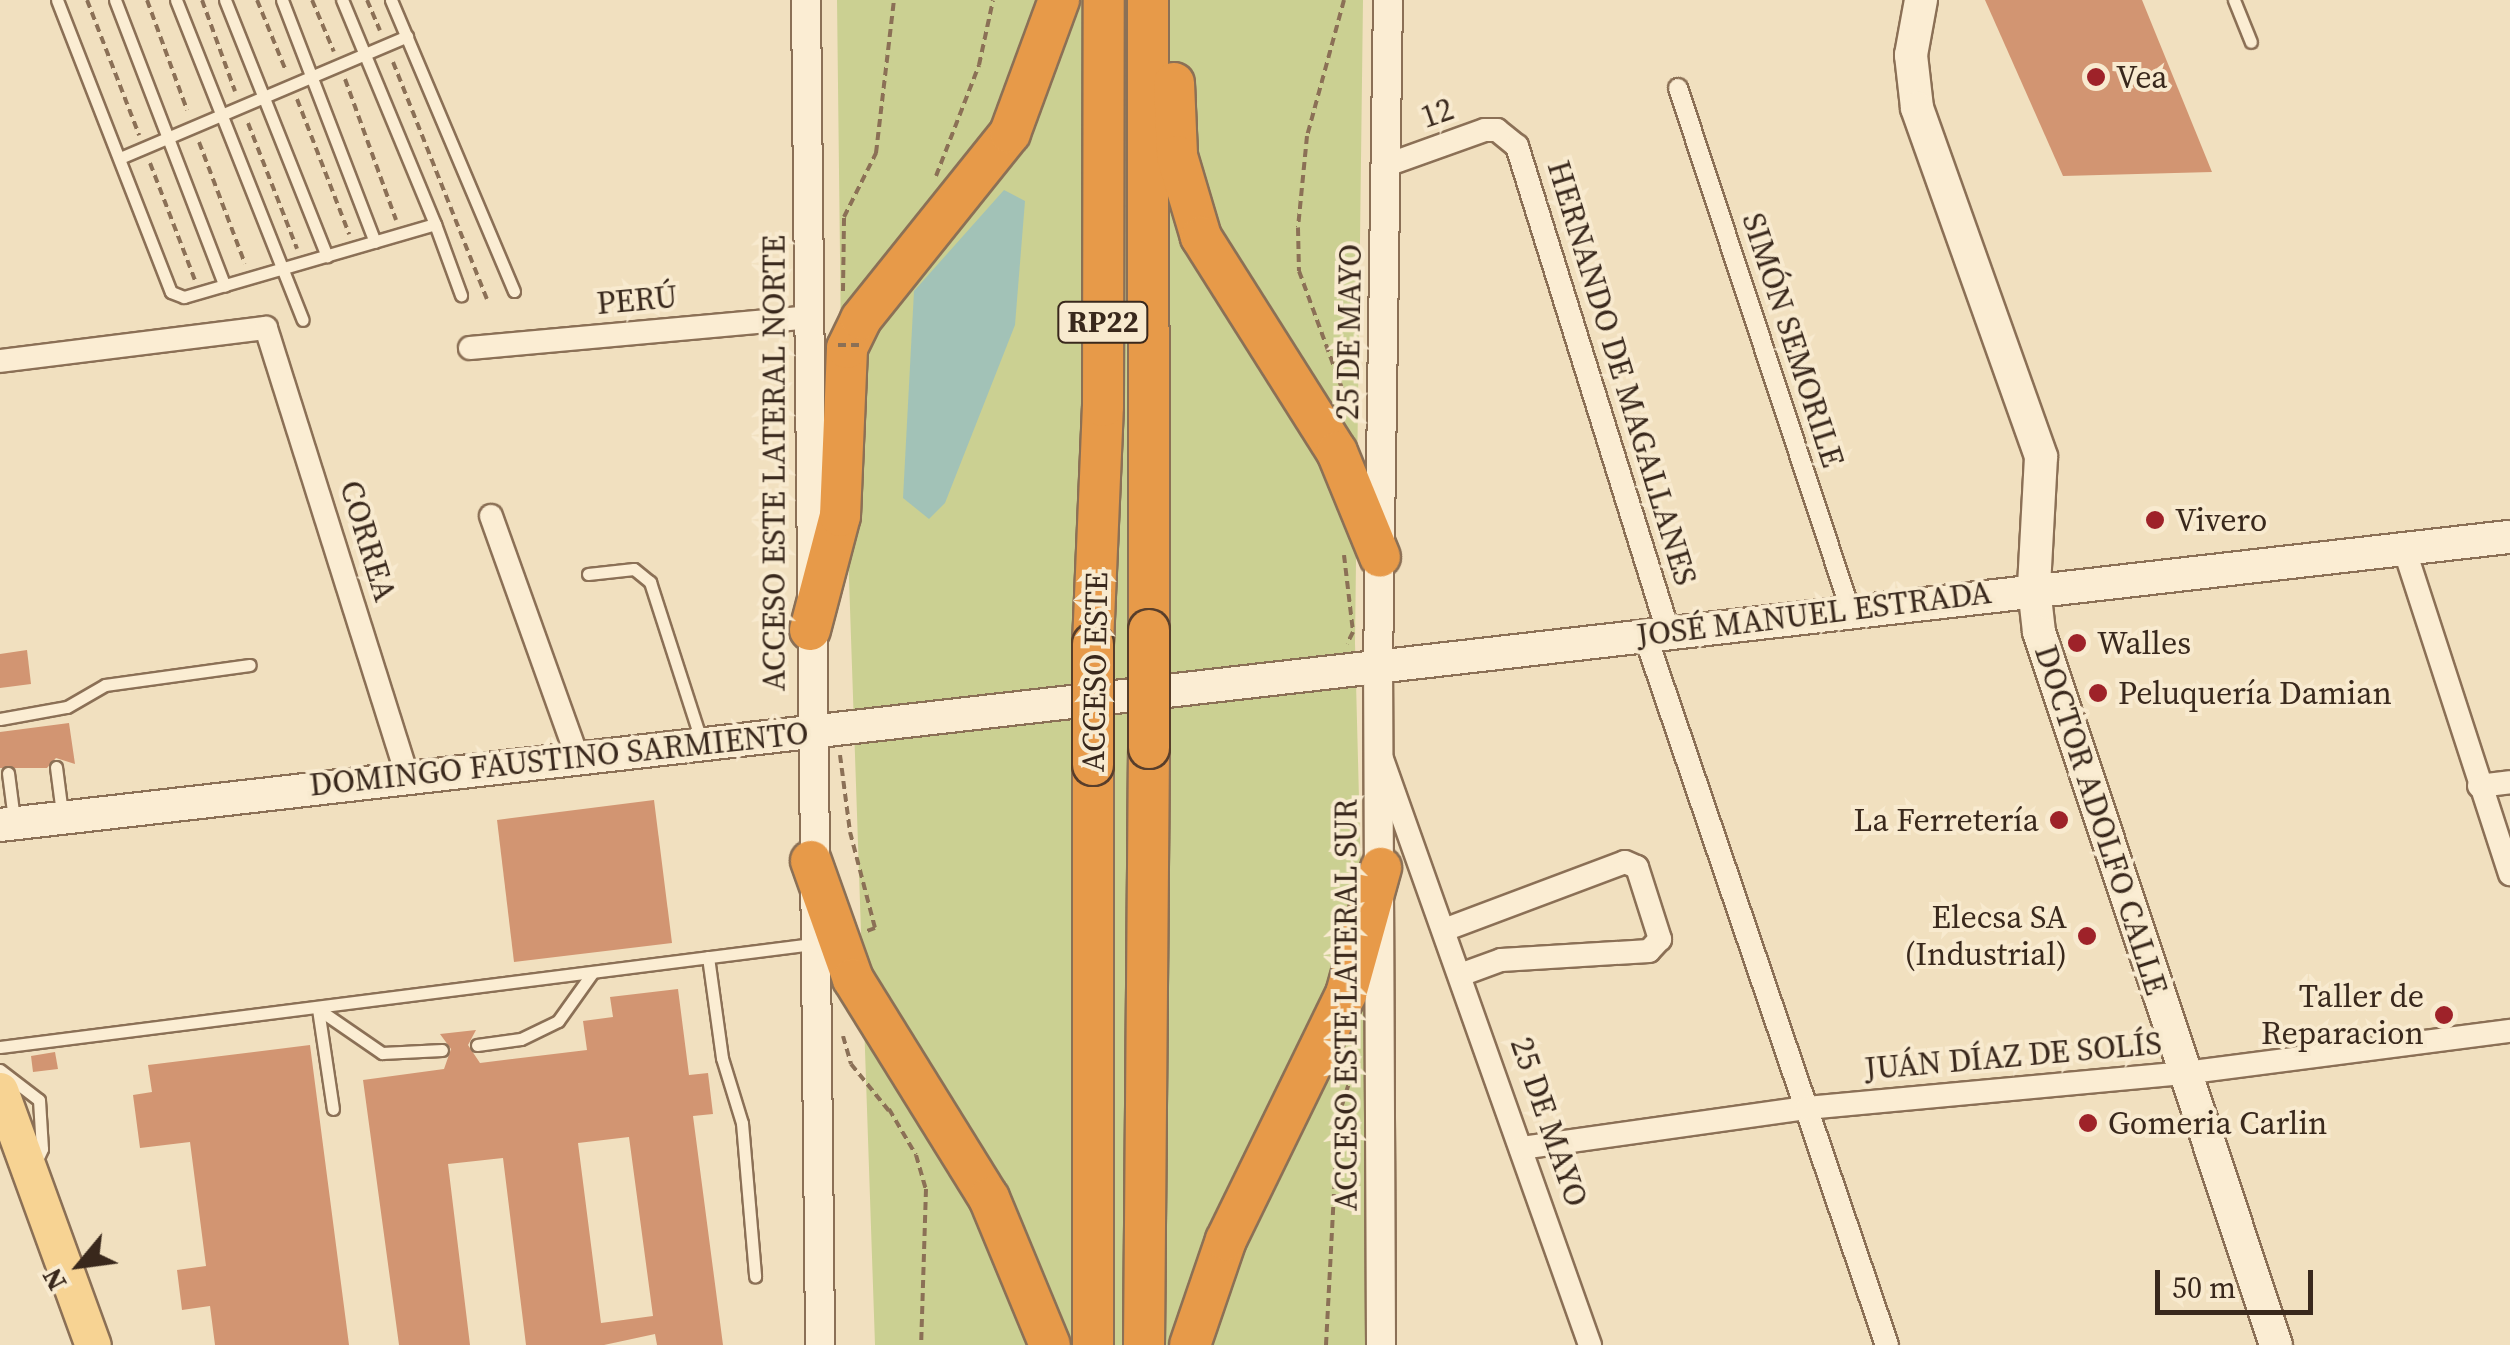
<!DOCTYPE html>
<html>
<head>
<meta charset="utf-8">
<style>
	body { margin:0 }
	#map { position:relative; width:2510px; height:1345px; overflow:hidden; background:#f1e0bf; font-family:"Source Serif 4",serif }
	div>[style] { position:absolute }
	.green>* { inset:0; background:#cbd092 }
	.water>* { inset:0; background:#a2c2b7 }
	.building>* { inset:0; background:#d29572 }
	.path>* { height:4px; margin-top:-2px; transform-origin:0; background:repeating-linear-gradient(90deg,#8b7056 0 8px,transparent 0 13px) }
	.roads { filter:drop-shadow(2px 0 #8b7056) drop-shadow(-2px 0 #8b7056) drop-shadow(0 2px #8b7056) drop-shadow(0 -2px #8b7056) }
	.service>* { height:11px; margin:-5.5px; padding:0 5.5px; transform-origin:5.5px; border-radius:5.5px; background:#fbedd3 }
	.pedestrian>* { height:18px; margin:-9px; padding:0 9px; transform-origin:9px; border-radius:9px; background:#fbedd3 }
	.minor>* { height:22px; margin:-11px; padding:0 11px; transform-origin:11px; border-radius:11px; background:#fbedd3 }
	.tertiary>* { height:28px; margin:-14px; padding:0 14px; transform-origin:14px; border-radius:14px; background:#fbedd3 }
	.secondary>* { height:32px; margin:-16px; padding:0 16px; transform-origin:16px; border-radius:16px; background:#fbedd3 }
	.primary>* { height:35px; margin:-17.5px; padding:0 17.5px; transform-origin:17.5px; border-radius:17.5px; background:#f7d393 }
	.motorway>* { height:40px; margin:-20px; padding:0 20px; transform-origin:20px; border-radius:20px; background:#e79a49 }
	.path-bridge>* { height:4px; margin-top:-2px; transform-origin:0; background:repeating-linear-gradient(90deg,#8b7056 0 8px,transparent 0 13px) }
	.bridges { filter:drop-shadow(2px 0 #583e2b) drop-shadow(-2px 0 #583e2b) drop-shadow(0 2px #583e2b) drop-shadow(0 -2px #583e2b) }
	.motorway-bridge>* { height:40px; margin:-20px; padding:0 20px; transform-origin:20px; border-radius:20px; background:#e79a49 }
	.dots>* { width:28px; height:28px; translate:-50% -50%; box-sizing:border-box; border:5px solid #f8eacf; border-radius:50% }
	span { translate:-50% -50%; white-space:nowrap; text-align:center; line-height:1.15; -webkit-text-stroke:8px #f8eacf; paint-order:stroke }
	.shield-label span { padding:2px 8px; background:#f8eacf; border:2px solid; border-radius:8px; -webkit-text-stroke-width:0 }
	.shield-label { font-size:30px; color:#39281c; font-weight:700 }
	.poi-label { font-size:32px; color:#39281c }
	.left { translate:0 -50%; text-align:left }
	.right { translate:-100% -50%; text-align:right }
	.street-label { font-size:32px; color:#39281c }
	.north { position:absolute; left:30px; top:1215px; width:100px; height:100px; -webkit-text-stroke:8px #f8eacf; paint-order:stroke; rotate:241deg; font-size:28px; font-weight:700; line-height:40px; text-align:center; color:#39281c }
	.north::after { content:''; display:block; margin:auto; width:35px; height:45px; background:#39281c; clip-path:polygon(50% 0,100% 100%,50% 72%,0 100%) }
	.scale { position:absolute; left:2155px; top:1270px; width:158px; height:45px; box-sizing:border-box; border:5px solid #39281c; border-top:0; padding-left:12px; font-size:30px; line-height:35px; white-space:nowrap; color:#39281c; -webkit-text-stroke:8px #f8eacf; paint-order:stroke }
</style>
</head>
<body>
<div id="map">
	<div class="green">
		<i style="clip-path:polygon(837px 0,1363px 0,1355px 643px,1373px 1345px,875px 1345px,841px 343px)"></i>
	</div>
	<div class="water">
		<i style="clip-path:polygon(1004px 190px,1025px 201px,1015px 325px,945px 503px,929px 519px,903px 498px,914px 291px)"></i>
	</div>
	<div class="building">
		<i style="clip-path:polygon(1985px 0,2142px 0,2212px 172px,2063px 176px)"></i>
		<i style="clip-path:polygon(27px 650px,31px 684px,0 688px,0 654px)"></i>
		<i style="clip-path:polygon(69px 723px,75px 764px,56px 758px,47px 768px,0 768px,0 732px)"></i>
		<i style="clip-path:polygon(654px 800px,672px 943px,514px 962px,497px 820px)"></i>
		<i style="clip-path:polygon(evenodd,678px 989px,689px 1075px,708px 1073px,713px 1114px,693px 1116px,723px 1345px,657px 1345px,655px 1334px,604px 1345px,526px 1345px,503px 1158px,448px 1164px,470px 1345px,399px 1345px,363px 1080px,444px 1069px,451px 1049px,440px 1034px,476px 1030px,468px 1045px,480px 1063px,587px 1050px,583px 1021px,613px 1017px,610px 997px,678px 989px,629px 1137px,653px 1316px,601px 1323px,578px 1143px,629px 1137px)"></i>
		<i style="clip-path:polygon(310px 1045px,349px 1345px,215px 1345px,210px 1306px,182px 1310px,177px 1270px,206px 1266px,190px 1142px,140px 1148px,133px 1095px,152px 1092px,148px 1065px)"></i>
		<i style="clip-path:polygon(55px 1052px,58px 1069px,33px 1072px,31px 1056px)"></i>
	</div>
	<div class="path">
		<i style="left:87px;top:0;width:145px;rotate:68.9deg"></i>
		<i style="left:147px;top:0;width:117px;rotate:70deg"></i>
		<i style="left:202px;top:0;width:97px;rotate:70.1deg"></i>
		<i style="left:257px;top:0;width:77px;rotate:67.8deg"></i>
		<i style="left:312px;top:0;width:56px;rotate:67.1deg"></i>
		<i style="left:367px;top:0;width:33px;rotate:67deg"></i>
		<i style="left:1344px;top:0;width:141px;rotate:105.2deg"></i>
		<i style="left:1307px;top:136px;width:92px;rotate:95.6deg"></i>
		<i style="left:1298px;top:228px;width:43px;rotate:88.7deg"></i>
		<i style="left:1299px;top:271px;width:151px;rotate:69.9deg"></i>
		<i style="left:393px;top:62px;width:255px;rotate:68.4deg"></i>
		<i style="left:345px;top:79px;width:150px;rotate:70.1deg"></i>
		<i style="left:297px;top:99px;width:145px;rotate:68.9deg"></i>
		<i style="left:248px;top:123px;width:135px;rotate:68.7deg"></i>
		<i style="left:199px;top:142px;width:130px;rotate:69.3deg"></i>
		<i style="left:150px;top:163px;width:125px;rotate:69deg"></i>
		<i style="left:936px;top:176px;width:119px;rotate:-68.8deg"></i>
		<i style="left:979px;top:65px;width:66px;rotate:-77.8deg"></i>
		<i style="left:843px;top:291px;width:74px;rotate:-89.2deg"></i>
		<i style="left:844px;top:217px;width:72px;rotate:-63.4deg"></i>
		<i style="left:876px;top:153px;width:154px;rotate:-83.3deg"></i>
		<i style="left:1344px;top:555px;width:78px;rotate:83.3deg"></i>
		<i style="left:1353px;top:632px;width:13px;rotate:117deg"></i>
		<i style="left:840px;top:755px;width:78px;rotate:82.6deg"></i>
		<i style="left:850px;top:832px;width:99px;rotate:75.4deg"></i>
		<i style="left:875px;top:928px;width:9px;rotate:159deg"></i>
		<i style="left:843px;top:1036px;width:29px;rotate:74deg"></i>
		<i style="left:851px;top:1064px;width:60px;rotate:51deg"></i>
		<i style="left:889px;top:1109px;width:53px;rotate:59.6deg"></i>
		<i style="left:916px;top:1155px;width:35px;rotate:74deg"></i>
		<i style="left:926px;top:1189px;width:156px;rotate:91.8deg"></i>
		<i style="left:1326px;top:1345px;width:227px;rotate:-87deg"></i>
		<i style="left:1338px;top:1118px;width:53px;rotate:-72.6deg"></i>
	</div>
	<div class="roads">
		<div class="service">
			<i style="left:57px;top:0;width:313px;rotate:68.7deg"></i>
			<i style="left:171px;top:292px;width:14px;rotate:21deg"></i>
			<i style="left:184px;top:297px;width:261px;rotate:-16.2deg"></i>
			<i style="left:435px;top:224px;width:243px;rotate:-112.5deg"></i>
			<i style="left:115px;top:0;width:306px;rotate:69deg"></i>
			<i style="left:176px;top:0;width:344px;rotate:68.4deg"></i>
			<i style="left:225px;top:0;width:276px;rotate:68.3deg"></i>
			<i style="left:282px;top:0;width:259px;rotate:69deg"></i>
			<i style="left:391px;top:0;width:316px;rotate:67.1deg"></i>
			<i style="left:2234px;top:0;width:45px;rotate:68deg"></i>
			<i style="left:120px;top:158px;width:312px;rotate:-23deg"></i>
			<i style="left:435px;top:224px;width:76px;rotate:69.9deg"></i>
			<i style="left:588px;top:574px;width:46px;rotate:-6.2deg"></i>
			<i style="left:634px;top:569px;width:21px;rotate:39deg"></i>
			<i style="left:650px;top:582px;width:169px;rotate:72.1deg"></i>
			<i style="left:0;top:719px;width:68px;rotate:-10.2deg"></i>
			<i style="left:67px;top:707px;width:44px;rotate:-30.1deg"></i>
			<i style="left:105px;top:685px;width:146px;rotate:-7.9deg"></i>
			<i style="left:56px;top:767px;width:46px;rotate:82.6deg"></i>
			<i style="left:8px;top:773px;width:46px;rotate:82.6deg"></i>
			<i style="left:708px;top:957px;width:102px;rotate:82.1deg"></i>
			<i style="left:722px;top:1058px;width:68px;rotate:72.9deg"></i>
			<i style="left:742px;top:1123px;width:154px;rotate:85.1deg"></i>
			<i style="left:318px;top:1009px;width:78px;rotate:34.5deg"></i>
			<i style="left:382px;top:1053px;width:60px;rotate:-2.9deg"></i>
			<i style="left:318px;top:1009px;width:101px;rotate:81.5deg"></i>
			<i style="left:477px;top:1045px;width:44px;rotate:-7.8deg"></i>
			<i style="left:521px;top:1039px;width:41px;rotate:-25.9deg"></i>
			<i style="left:558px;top:1021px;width:60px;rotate:-54.5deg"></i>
			<i style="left:0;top:1047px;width:819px;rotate:-7.23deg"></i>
			<i style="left:0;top:1070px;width:49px;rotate:37.6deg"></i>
			<i style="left:39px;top:1100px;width:49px;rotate:86.5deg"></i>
			<i style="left:42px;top:1149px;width:14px;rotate:115deg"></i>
		</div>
		<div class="pedestrian">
			<i style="left:1678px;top:88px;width:552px;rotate:71.73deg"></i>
		</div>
		<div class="minor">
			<i style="left:1387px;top:165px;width:104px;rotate:-19.7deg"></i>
			<i style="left:1485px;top:130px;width:12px"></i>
			<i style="left:1497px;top:130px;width:26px;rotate:39deg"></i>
			<i style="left:1517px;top:146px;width:508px;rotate:72.71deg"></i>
			<i style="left:470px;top:348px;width:340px;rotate:-5.2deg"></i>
			<i style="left:0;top:361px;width:268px;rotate:-7.1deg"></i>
			<i style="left:266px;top:328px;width:469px;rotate:72.5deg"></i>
			<i style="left:491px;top:516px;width:255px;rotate:70.3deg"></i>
			<i style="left:2404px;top:548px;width:343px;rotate:72deg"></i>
			<i style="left:1645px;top:635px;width:750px;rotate:71.18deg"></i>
			<i style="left:1382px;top:759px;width:622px;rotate:70.46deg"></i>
			<i style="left:2479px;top:786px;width:31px;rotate:-7deg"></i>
			<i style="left:1444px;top:930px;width:193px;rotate:-20.6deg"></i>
			<i style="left:1625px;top:862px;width:13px;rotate:23deg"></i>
			<i style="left:1637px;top:867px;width:76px;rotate:72.3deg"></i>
			<i style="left:1660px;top:939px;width:16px;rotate:133deg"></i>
			<i style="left:1649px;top:951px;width:148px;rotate:176.5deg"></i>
			<i style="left:1501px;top:960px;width:44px;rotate:159.9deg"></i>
			<i style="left:1521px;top:1148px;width:289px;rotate:-8deg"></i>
			<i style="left:1807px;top:1108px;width:380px;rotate:-5.3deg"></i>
			<i style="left:2185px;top:1073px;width:328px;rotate:-7.4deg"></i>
		</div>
		<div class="tertiary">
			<i style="left:806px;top:0;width:1345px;rotate:89.4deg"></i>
			<i style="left:1381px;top:1345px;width:680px;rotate:-90.25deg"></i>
			<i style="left:1378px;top:665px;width:665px;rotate:-89.14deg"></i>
		</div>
		<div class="secondary">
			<i style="left:1921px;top:0;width:56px;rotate:100.3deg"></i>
			<i style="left:1911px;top:55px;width:53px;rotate:83.5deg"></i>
			<i style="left:1917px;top:108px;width:370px;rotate:70.4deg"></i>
			<i style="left:2041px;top:457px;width:131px;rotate:93.1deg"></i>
			<i style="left:2034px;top:588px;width:44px;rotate:83.5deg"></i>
			<i style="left:2039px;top:632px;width:751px;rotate:71.61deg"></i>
			<i style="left:0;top:825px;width:2526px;rotate:-6.55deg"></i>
		</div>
		<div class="primary">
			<i style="left:0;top:1090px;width:271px;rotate:70deg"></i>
		</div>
		<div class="motorway">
			<i style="left:1148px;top:0;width:630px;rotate:89.91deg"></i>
			<i style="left:1174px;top:83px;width:73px;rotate:87.6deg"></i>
			<i style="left:1177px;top:156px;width:84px;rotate:73.5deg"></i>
			<i style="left:1201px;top:237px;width:254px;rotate:57.7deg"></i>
			<i style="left:1337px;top:452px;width:113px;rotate:67.7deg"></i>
			<i style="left:810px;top:630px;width:118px;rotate:-75.3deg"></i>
			<i style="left:840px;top:516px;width:168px;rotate:-87.6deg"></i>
			<i style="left:847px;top:348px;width:32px;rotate:-64deg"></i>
			<i style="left:861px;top:319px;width:238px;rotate:-51.3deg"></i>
			<i style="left:1010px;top:133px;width:142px;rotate:-69.8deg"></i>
			<i style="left:1093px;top:644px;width:238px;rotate:-87.6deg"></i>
			<i style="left:1103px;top:406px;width:406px;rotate:-89.9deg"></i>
			<i style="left:811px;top:861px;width:125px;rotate:70.4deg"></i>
			<i style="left:853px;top:979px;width:258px;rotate:58.2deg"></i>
			<i style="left:989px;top:1198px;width:159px;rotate:67.5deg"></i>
			<i style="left:1093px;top:1345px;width:580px;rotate:-90deg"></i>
			<i style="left:1144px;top:1345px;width:597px;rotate:-89.52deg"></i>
			<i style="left:1190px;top:1345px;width:111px;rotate:-71.1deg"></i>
			<i style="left:1226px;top:1240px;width:274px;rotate:-64deg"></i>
			<i style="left:1346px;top:994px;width:131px;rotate:-74.5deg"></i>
		</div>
	</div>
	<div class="path-bridge">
		<i style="left:838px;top:345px;width:26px"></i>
	</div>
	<div class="bridges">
		<div class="motorway-bridge">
			<i style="left:1149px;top:630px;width:118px;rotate:90deg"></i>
			<i style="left:1093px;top:644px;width:121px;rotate:90deg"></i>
		</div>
	</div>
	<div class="dots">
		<i style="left:2096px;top:77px;background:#9e2229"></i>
		<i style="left:2155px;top:520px;background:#9e2229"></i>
		<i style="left:2077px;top:643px;background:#9e2229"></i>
		<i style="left:2098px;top:693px;background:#9e2229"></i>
		<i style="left:2059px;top:820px;background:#9e2229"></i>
		<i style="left:2087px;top:936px;background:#9e2229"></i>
		<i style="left:2444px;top:1015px;background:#9e2229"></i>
		<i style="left:2088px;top:1123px;background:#9e2229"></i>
	</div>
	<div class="shield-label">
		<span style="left:1103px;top:322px">RP22</span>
	</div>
	<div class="poi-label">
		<span class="left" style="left:2116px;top:77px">Vea</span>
		<span class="left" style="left:2175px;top:520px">Vivero</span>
		<span class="left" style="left:2097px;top:643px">Walles</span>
		<span class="left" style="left:2118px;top:693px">Peluquería Damian</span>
		<span class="right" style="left:2039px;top:820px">La Ferretería</span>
		<span class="right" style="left:2067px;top:936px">Elecsa SA<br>(Industrial)</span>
		<span class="right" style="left:2424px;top:1015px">Taller de<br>Reparacion</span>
		<span class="left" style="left:2108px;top:1123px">Gomeria Carlin</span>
	</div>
	<div class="street-label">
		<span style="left:1437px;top:113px;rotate:-19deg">12</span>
		<span style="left:637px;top:300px;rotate:-5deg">PERÚ</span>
		<span style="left:1349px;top:332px;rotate:-89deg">25 DE MAYO</span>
		<span style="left:1793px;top:340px;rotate:72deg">SIMÓN SEMORILE</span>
		<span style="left:1622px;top:373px;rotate:73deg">HERNANDO DE MAGALLANES</span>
		<span style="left:774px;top:463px;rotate:-90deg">ACCESO ESTE LATERAL NORTE</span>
		<span style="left:368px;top:541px;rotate:73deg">CORREA</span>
		<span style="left:1814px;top:614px;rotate:-7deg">JOSÉ MANUEL ESTRADA</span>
		<span style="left:1095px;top:672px;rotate:-89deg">ACCESO ESTE</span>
		<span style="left:559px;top:759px;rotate:-6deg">DOMINGO FAUSTINO SARMIENTO</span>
		<span style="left:2101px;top:820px;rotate:72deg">DOCTOR ADOLFO CALLE</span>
		<span style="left:1346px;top:1005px;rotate:-90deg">ACCESO ESTE LATERAL SUR</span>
		<span style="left:2013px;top:1056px;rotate:-5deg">JUÁN DÍAZ DE SOLÍS</span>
		<span style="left:1549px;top:1122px;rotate:71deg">25 DE MAYO</span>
	</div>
	<div class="north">N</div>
	<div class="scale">50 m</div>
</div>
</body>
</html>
